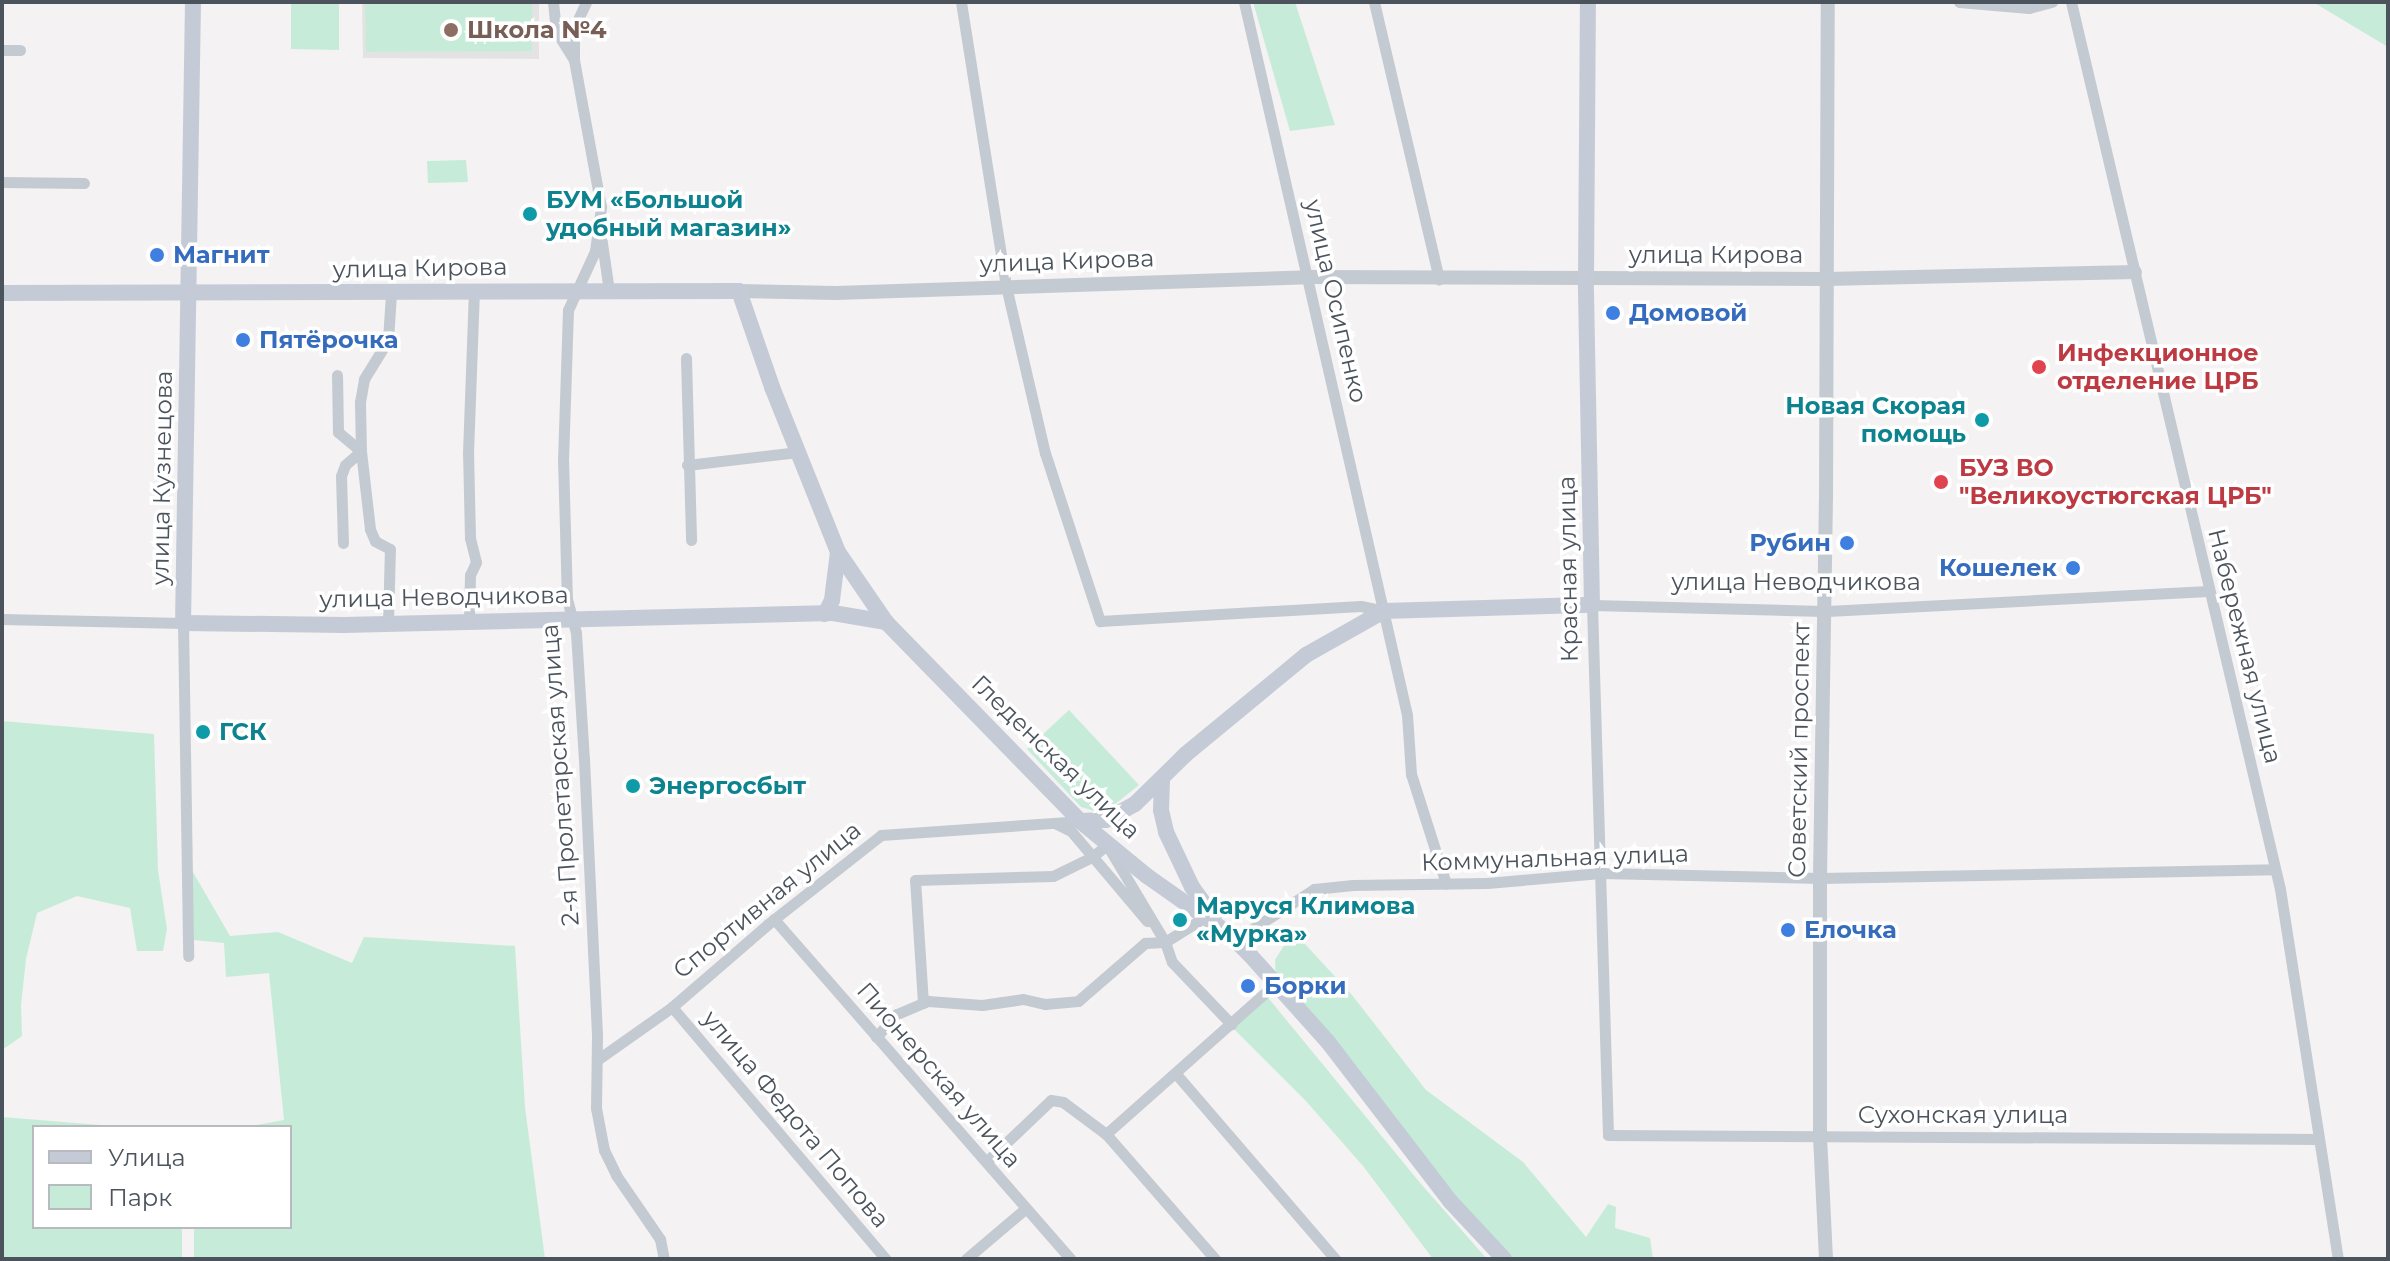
<!DOCTYPE html>
<html>
<head>
<meta charset="utf-8">
<style>
	body { margin:0 }
	#map { position:relative; width:2390px; height:1261px; overflow:hidden; background:#f4f2f2; font-family:Montserrat,sans-serif }
	div>[style] { position:absolute }
	.education>* { inset:0; background:#e4e3e3 }
	.green>* { inset:0; background:#c6ecd9 }
	.minor>* { height:11px; margin:-5.5px; padding:0 5.5px; transform-origin:5.5px; border-radius:5.5px; background:#c4cad1 }
	.tertiary>* { height:14px; margin:-7px; padding:0 7px; transform-origin:7px; border-radius:7px; background:#c4cad1 }
	.secondary>* { height:16px; margin:-8px; padding:0 8px; transform-origin:8px; border-radius:8px; background:#c5cbd6 }
	.dots>* { width:22px; height:22px; translate:-50% -50%; box-sizing:border-box; border:4px solid #fff; border-radius:50% }
	span { translate:-50% -50%; white-space:nowrap; text-align:center; line-height:1.15; -webkit-text-stroke:7px #fff; paint-order:stroke }
	.education-label { font-size:24px; color:#785e54; font-weight:700 }
	.left { translate:0 -50%; text-align:left }
	.culture-label { font-size:24px; color:#0d838f; font-weight:700 }
	.right { translate:-100% -50%; text-align:right }
	.shop-label { font-size:24px; color:#366cbe; font-weight:700 }
	.street-label { font-size:24px; color:#4b535d }
	.health-label { font-size:24px; color:#be3a42; font-weight:700 }
	.frame { position:absolute; inset:0; border:4px solid #4b535d; pointer-events:none }
	.legend { position:absolute; left:32px; top:1125px; width:260px; height:104px; box-sizing:border-box; background:#fff; border:2px solid #b7babe; margin:0; padding:10px 14px; list-style:none; font-size:24px; color:#4b535d }
	.legend li { display:flex; align-items:center; gap:16px; height:40px }
	.legend b { width:40px; border:2px solid #b7babe }
</style>
</head>
<body>
<div id="map">
	<div class="education">
		<i style="clip-path:polygon(362px 2px,539px 2px,539px 59px,363px 58px)"></i>
	</div>
	<div class="green">
		<i style="clip-path:polygon(291px 2px,339px 2px,339px 50px,291px 49px)"></i>
		<i style="clip-path:polygon(365px 2px,532px 2px,532px 51px,366px 52px)"></i>
		<i style="clip-path:polygon(1253px 2px,1295px 2px,1335px 125px,1290px 131px)"></i>
		<i style="clip-path:polygon(2313px 2px,2388px 2px,2388px 47px)"></i>
		<i style="clip-path:polygon(466px 160px,468px 182px,428px 183px,427px 161px)"></i>
		<i style="clip-path:polygon(1069px 710px,1139px 785px,1114px 805px,1095px 811px,1081px 807px,1027px 749px)"></i>
		<i style="clip-path:polygon(2px 721px,154px 734px,158px 870px,167px 929px,163px 951px,137px 951px,130px 908px,77px 896px,37px 913px,26px 959px,21px 1005px,22px 1036px,2px 1050px)"></i>
		<i style="clip-path:polygon(190px 867px,230px 936px,278px 932px,352px 963px,364px 937px,515px 946px,525px 1107px,545px 1259px,194px 1259px,194px 1227px,290px 1227px,290px 1127px,245px 1127px,284px 1120px,269px 973px,226px 977px,224px 943px,194px 940px)"></i>
		<i style="clip-path:polygon(1293px 931px,1352px 995px,1426px 1090px,1523px 1162px,1586px 1237px,1608px 1204px,1616px 1207px,1615px 1228px,1650px 1238px,1653px 1259px,1505px 1259px,1276px 983px,1275px 960px)"></i>
		<i style="clip-path:polygon(1265px 994px,1421px 1184px,1487px 1259px,1433px 1259px,1363px 1166px,1305px 1100px,1231px 1026px)"></i>
		<i style="clip-path:polygon(2px 1117px,125px 1127px,34px 1127px,34px 1227px,182px 1227px,182px 1259px,2px 1259px)"></i>
	</div>
	<div class="minor">
		<i style="left:553px;top:2px;width:29px;rotate:84deg"></i>
		<i style="left:556px;top:31px;width:34px;rotate:58deg"></i>
		<i style="left:574px;top:60px;width:149px;rotate:79.6deg"></i>
		<i style="left:601px;top:207px;width:44px;rotate:97.8deg"></i>
		<i style="left:595px;top:251px;width:65px;rotate:114.6deg"></i>
		<i style="left:568px;top:310px;width:148px;rotate:91.9deg"></i>
		<i style="left:563px;top:458px;width:141px;rotate:88.4deg"></i>
		<i style="left:567px;top:599px;width:35px;rotate:75deg"></i>
		<i style="left:576px;top:633px;width:126px;rotate:86.4deg"></i>
		<i style="left:584px;top:759px;width:278px;rotate:87.3deg"></i>
		<i style="left:597px;top:1037px;width:71px;rotate:90.8deg"></i>
		<i style="left:596px;top:1108px;width:43px;rotate:79.2deg"></i>
		<i style="left:604px;top:1150px;width:28px;rotate:64deg"></i>
		<i style="left:616px;top:1175px;width:78px;rotate:55.5deg"></i>
		<i style="left:660px;top:1239px;width:20px;rotate:79deg"></i>
		<i style="left:961px;top:2px;width:288px;rotate:81deg"></i>
		<i style="left:1006px;top:286px;width:171px;rotate:76.9deg"></i>
		<i style="left:1045px;top:453px;width:177px;rotate:71.9deg"></i>
		<i style="left:1100px;top:621px;width:261px;rotate:-3.3deg"></i>
		<i style="left:1361px;top:606px;width:24px;rotate:12deg"></i>
		<i style="left:1244px;top:2px;width:731px;rotate:77.12deg"></i>
		<i style="left:1407px;top:715px;width:59px;rotate:86.1deg"></i>
		<i style="left:1411px;top:774px;width:115px;rotate:72.3deg"></i>
		<i style="left:1374px;top:2px;width:285px;rotate:76.8deg"></i>
		<i style="left:1959px;top:2px;width:70px;rotate:4.9deg"></i>
		<i style="left:2029px;top:8px;width:24px;rotate:-15deg"></i>
		<i style="left:2071px;top:2px;width:911px;rotate:76.74deg"></i>
		<i style="left:2280px;top:889px;width:375px;rotate:81.1deg"></i>
		<i style="left:2px;top:50px;width:18px"></i>
		<i style="left:574px;top:60px;width:32px;rotate:-90deg"></i>
		<i style="left:574px;top:28px;width:29px;rotate:-65deg"></i>
		<i style="left:2px;top:182px;width:82px;rotate:0.7deg"></i>
		<i style="left:601px;top:236px;width:56px;rotate:81.7deg"></i>
		<i style="left:686px;top:358px;width:182px;rotate:88.4deg"></i>
		<i style="left:337px;top:375px;width:57px;rotate:89deg"></i>
		<i style="left:338px;top:432px;width:30px;rotate:40deg"></i>
		<i style="left:361px;top:451px;width:21px;rotate:139deg"></i>
		<i style="left:345px;top:465px;width:12px;rotate:110deg"></i>
		<i style="left:341px;top:476px;width:67px;rotate:88.3deg"></i>
		<i style="left:687px;top:465px;width:112px;rotate:-6.7deg"></i>
		<i style="left:2208px;top:591px;width:386px;rotate:177deg"></i>
		<i style="left:1823px;top:611px;width:231px;rotate:-178.5deg"></i>
		<i style="left:1592px;top:605px;width:530px;rotate:88.27deg"></i>
		<i style="left:1608px;top:1135px;width:710px;rotate:0.32deg"></i>
		<i style="left:2px;top:619px;width:181px;rotate:1.3deg"></i>
		<i style="left:183px;top:623px;width:333px;rotate:89.1deg"></i>
		<i style="left:469px;top:622px;width:47px;rotate:-88.8deg"></i>
		<i style="left:470px;top:575px;width:14px;rotate:-65deg"></i>
		<i style="left:476px;top:562px;width:25px;rotate:-104deg"></i>
		<i style="left:470px;top:538px;width:85px;rotate:-91.3deg"></i>
		<i style="left:468px;top:453px;width:162px;rotate:-87.9deg"></i>
		<i style="left:388px;top:623px;width:74px;rotate:-88.5deg"></i>
		<i style="left:390px;top:549px;width:17px;rotate:-152deg"></i>
		<i style="left:375px;top:541px;width:13px;rotate:-113deg"></i>
		<i style="left:370px;top:529px;width:79px;rotate:-96.6deg"></i>
		<i style="left:361px;top:451px;width:49px;rotate:-91.2deg"></i>
		<i style="left:360px;top:402px;width:23px;rotate:-80deg"></i>
		<i style="left:364px;top:379px;width:46px;rotate:-58.4deg"></i>
		<i style="left:388px;top:340px;width:47px;rotate:-86.3deg"></i>
		<i style="left:1055px;top:823px;width:18px;rotate:27deg"></i>
		<i style="left:1071px;top:831px;width:118px;rotate:49.8deg"></i>
		<i style="left:774px;top:919px;width:451px;rotate:48.9deg"></i>
		<i style="left:1235px;top:940px;width:94px;rotate:-32.8deg"></i>
		<i style="left:1314px;top:889px;width:39px;rotate:-6deg"></i>
		<i style="left:1353px;top:885px;width:134px;rotate:-0.9deg"></i>
		<i style="left:1487px;top:883px;width:114px;rotate:-5deg"></i>
		<i style="left:1601px;top:873px;width:219px;rotate:1.3deg"></i>
		<i style="left:1820px;top:878px;width:455px;rotate:-1.1deg"></i>
		<i style="left:923px;top:1003px;width:123px;rotate:-93.7deg"></i>
		<i style="left:915px;top:880px;width:138px;rotate:-1.7deg"></i>
		<i style="left:1053px;top:876px;width:43px;rotate:-26deg"></i>
		<i style="left:1092px;top:857px;width:19px;rotate:-39deg"></i>
		<i style="left:1107px;top:845px;width:113px;rotate:59.1deg"></i>
		<i style="left:1165px;top:942px;width:21px;rotate:71deg"></i>
		<i style="left:1172px;top:962px;width:86px;rotate:46.4deg"></i>
		<i style="left:672px;top:1007px;width:331px;rotate:49.7deg"></i>
		<i style="left:876px;top:1037px;width:31px;rotate:-48deg"></i>
		<i style="left:897px;top:1014px;width:34px;rotate:-23deg"></i>
		<i style="left:928px;top:1001px;width:54px;rotate:4.2deg"></i>
		<i style="left:982px;top:1005px;width:41px;rotate:-8.3deg"></i>
		<i style="left:1023px;top:999px;width:23px;rotate:13deg"></i>
		<i style="left:1045px;top:1004px;width:33px;rotate:-5deg"></i>
		<i style="left:1078px;top:1001px;width:89px;rotate:-40.9deg"></i>
		<i style="left:1145px;top:943px;width:20px;rotate:-3deg"></i>
		<i style="left:1165px;top:942px;width:47px;rotate:-32deg"></i>
		<i style="left:597px;top:1060px;width:92px;rotate:-35.2deg"></i>
		<i style="left:672px;top:1007px;width:127px;rotate:-40.8deg"></i>
		<i style="left:768px;top:924px;width:144px;rotate:-38.2deg"></i>
		<i style="left:881px;top:835px;width:199px;rotate:-4deg"></i>
		<i style="left:1177px;top:1075px;width:243px;rotate:49.3deg"></i>
		<i style="left:1106px;top:1134px;width:166px;rotate:48.9deg"></i>
		<i style="left:987px;top:1161px;width:88px;rotate:-43.6deg"></i>
		<i style="left:1051px;top:1100px;width:12px;rotate:9deg"></i>
		<i style="left:1063px;top:1102px;width:54px;rotate:36.7deg"></i>
		<i style="left:1106px;top:1134px;width:227px;rotate:-41.6deg"></i>
		<i style="left:966px;top:1259px;width:77px;rotate:-40.3deg"></i>
	</div>
	<div class="tertiary">
		<i style="left:739px;top:291px;width:97px;rotate:1.2deg"></i>
		<i style="left:836px;top:293px;width:473px;rotate:-1.9deg"></i>
		<i style="left:1309px;top:277px;width:517px;rotate:0.22deg"></i>
		<i style="left:1826px;top:279px;width:309px;rotate:-1.3deg"></i>
		<i style="left:1826px;top:1259px;width:122px;rotate:-92.8deg"></i>
		<i style="left:1820px;top:1137px;width:259px;rotate:-90deg"></i>
		<i style="left:1820px;top:878px;width:379px;rotate:-89.1deg"></i>
		<i style="left:1826px;top:499px;width:497px;rotate:-89.8deg"></i>
	</div>
	<div class="secondary">
		<i style="left:193px;top:2px;width:621px;rotate:90.92deg"></i>
		<i style="left:183px;top:623px;width:161px;rotate:0.7deg"></i>
		<i style="left:344px;top:625px;width:489px;rotate:-1.4deg"></i>
		<i style="left:833px;top:613px;width:54px;rotate:9.6deg"></i>
		<i style="left:2px;top:293px;width:737px;rotate:-0.16deg"></i>
		<i style="left:739px;top:291px;width:102px;rotate:71deg"></i>
		<i style="left:772px;top:387px;width:178px;rotate:68.2deg"></i>
		<i style="left:838px;top:552px;width:85px;rotate:55.6deg"></i>
		<i style="left:886px;top:622px;width:278px;rotate:45.7deg"></i>
		<i style="left:1080px;top:821px;width:87px;rotate:39.4deg"></i>
		<i style="left:1147px;top:876px;width:99px;rotate:35.1deg"></i>
		<i style="left:1228px;top:933px;width:31px;rotate:45deg"></i>
		<i style="left:1250px;top:955px;width:117px;rotate:48.1deg"></i>
		<i style="left:1328px;top:1042px;width:200px;rotate:52.5deg"></i>
		<i style="left:1450px;top:1201px;width:79px;rotate:47deg"></i>
		<i style="left:825px;top:614px;width:16px;rotate:-63deg"></i>
		<i style="left:832px;top:600px;width:48px;rotate:-82.9deg"></i>
		<i style="left:1162px;top:781px;width:29px;rotate:92deg"></i>
		<i style="left:1161px;top:810px;width:23px;rotate:77deg"></i>
		<i style="left:1166px;top:832px;width:61px;rotate:64.7deg"></i>
		<i style="left:1192px;top:887px;width:37px;rotate:54deg"></i>
		<i style="left:1080px;top:821px;width:26px;rotate:-2deg"></i>
		<i style="left:1106px;top:820px;width:33px;rotate:-29deg"></i>
		<i style="left:1135px;top:804px;width:71px;rotate:-44.4deg"></i>
		<i style="left:1186px;top:754px;width:156px;rotate:-39.5deg"></i>
		<i style="left:1306px;top:655px;width:90px;rotate:-29.4deg"></i>
		<i style="left:1384px;top:611px;width:208px;rotate:-1.7deg"></i>
		<i style="left:1592px;top:605px;width:326px;rotate:-91.1deg"></i>
		<i style="left:1586px;top:279px;width:277px;rotate:-89.6deg"></i>
	</div>
	<div class="dots">
		<i style="left:451px;top:30px;background:#8d6e63"></i>
		<i style="left:530px;top:214px;background:#0f9aa8"></i>
		<i style="left:157px;top:255px;background:#3f7fe0"></i>
		<i style="left:1613px;top:313px;background:#3f7fe0"></i>
		<i style="left:243px;top:340px;background:#3f7fe0"></i>
		<i style="left:2039px;top:367px;background:#e0444e"></i>
		<i style="left:1982px;top:420px;background:#0f9aa8"></i>
		<i style="left:1941px;top:482px;background:#e0444e"></i>
		<i style="left:1847px;top:543px;background:#3f7fe0"></i>
		<i style="left:2073px;top:568px;background:#3f7fe0"></i>
		<i style="left:203px;top:732px;background:#0f9aa8"></i>
		<i style="left:633px;top:786px;background:#0f9aa8"></i>
		<i style="left:1180px;top:920px;background:#0f9aa8"></i>
		<i style="left:1788px;top:930px;background:#3f7fe0"></i>
		<i style="left:1248px;top:986px;background:#3f7fe0"></i>
	</div>
	<div class="education-label">
		<span class="left" style="left:467px;top:30px">Школа №4</span>
	</div>
	<div class="culture-label">
		<span class="left" style="left:546px;top:214px">БУМ «Большой<br>удобный магазин»</span>
		<span class="right" style="left:1966px;top:420px">Новая Скорая<br>помощь</span>
		<span class="left" style="left:219px;top:732px">ГСК</span>
		<span class="left" style="left:649px;top:786px">Энергосбыт</span>
		<span class="left" style="left:1196px;top:920px">Маруся Климова<br>«Мурка»</span>
	</div>
	<div class="shop-label">
		<span class="left" style="left:173px;top:255px">Магнит</span>
		<span class="left" style="left:1629px;top:313px">Домовой</span>
		<span class="left" style="left:259px;top:340px">Пятёрочка</span>
		<span class="right" style="left:1831px;top:543px">Рубин</span>
		<span class="right" style="left:2057px;top:568px">Кошелек</span>
		<span class="left" style="left:1804px;top:930px">Елочка</span>
		<span class="left" style="left:1264px;top:986px">Борки</span>
	</div>
	<div class="street-label">
		<span style="left:1716px;top:255px">улица Кирова</span>
		<span style="left:1067px;top:261px;rotate:-2deg">улица Кирова</span>
		<span style="left:420px;top:268px;rotate:-1deg">улица Кирова</span>
		<span style="left:1336px;top:301px;rotate:77deg">улица Осипенко</span>
		<span style="left:162px;top:478px;rotate:-89deg">улица Кузнецова</span>
		<span style="left:1568px;top:569px;rotate:-91deg">Красная улица</span>
		<span style="left:1796px;top:582px">улица Неводчикова</span>
		<span style="left:444px;top:597px;rotate:-1deg">улица Неводчикова</span>
		<span style="left:2245px;top:646px;rotate:76deg">Набережная улица</span>
		<span style="left:1799px;top:750px;rotate:-89deg">Советский проспект</span>
		<span style="left:1056px;top:757px;rotate:44deg">Гледенская улица</span>
		<span style="left:560px;top:775px;rotate:-94deg">2-я Пролетарская улица</span>
		<span style="left:1555px;top:858px;rotate:-2deg">Коммунальная улица</span>
		<span style="left:767px;top:900px;rotate:-39deg">Спортивная улица</span>
		<span style="left:939px;top:1075px;rotate:49deg">Пионерская улица</span>
		<span style="left:1963px;top:1115px">Сухонская улица</span>
		<span style="left:796px;top:1119px;rotate:50deg">улица Федота Попова</span>
	</div>
	<div class="health-label">
		<span class="left" style="left:2057px;top:367px">Инфекционное<br>отделение ЦРБ</span>
		<span class="left" style="left:1959px;top:482px">БУЗ ВО<br>"Великоустюгская ЦРБ"</span>
	</div>
	<div class="frame"></div>
	<ul class="legend">
	<li><b style="height:10px;background:#c5cbd6"></b>Улица</li>
	<li><b style="height:22px;background:#c6ecd9"></b>Парк</li>
	</ul>
</div>
</body>
</html>
